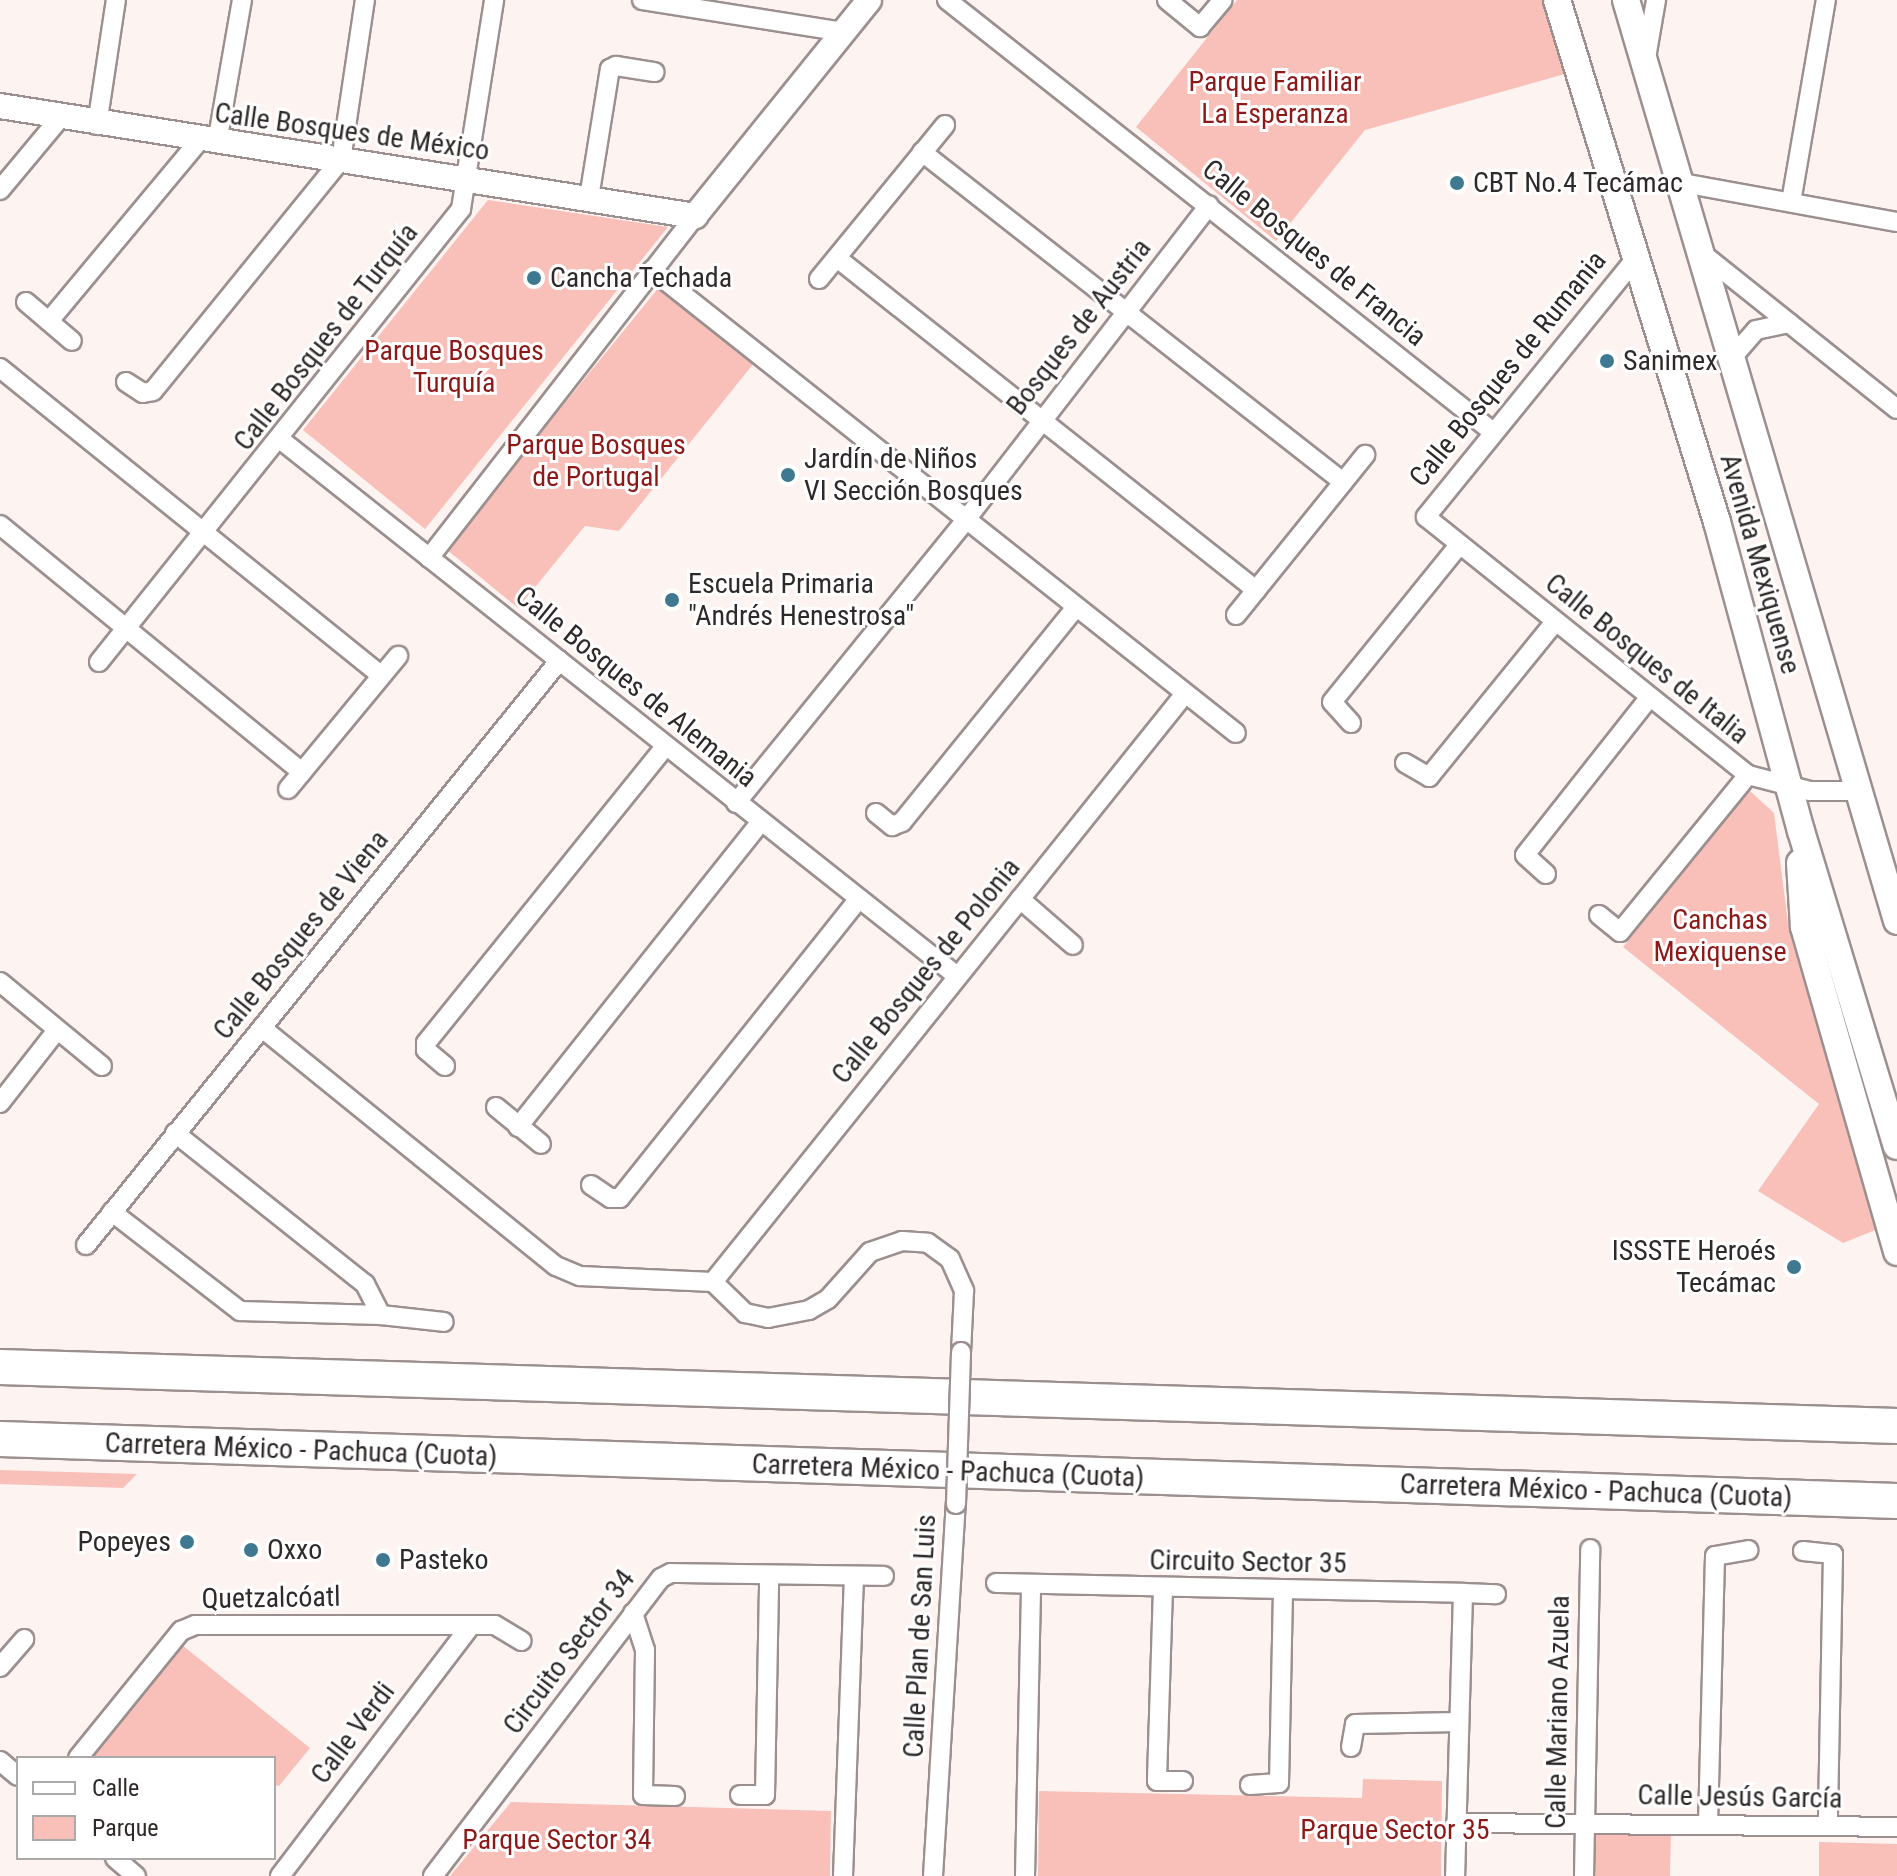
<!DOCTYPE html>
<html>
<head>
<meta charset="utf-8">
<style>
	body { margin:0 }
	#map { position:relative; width:1897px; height:1876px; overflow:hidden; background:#fdf4f2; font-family:"Roboto Condensed",sans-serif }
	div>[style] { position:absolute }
	.green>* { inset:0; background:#f8c0b9 }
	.roads { filter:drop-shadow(2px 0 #9b908f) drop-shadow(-2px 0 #9b908f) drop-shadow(0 2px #9b908f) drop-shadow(0 -2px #9b908f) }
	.minor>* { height:18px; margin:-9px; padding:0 9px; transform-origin:9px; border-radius:9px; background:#fff }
	.tertiary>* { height:24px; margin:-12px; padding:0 12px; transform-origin:12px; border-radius:12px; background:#fff }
	.secondary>* { height:26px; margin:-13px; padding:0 13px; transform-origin:13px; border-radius:13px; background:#fff }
	.motorway>* { height:34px; margin:-17px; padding:0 17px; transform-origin:17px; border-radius:17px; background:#fff }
	.bridges { filter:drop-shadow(2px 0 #9b908f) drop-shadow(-2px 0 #9b908f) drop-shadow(0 2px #9b908f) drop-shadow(0 -2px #9b908f) }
	.minor-bridge>* { height:18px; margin:-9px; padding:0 9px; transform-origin:9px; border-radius:9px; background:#fff }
	.dots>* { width:22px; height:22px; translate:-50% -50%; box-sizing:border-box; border:4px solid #fff; border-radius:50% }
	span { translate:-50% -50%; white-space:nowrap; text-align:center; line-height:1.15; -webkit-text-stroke:6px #fff; paint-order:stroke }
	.park-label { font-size:28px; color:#8c1817 }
	.street-label { font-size:28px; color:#2f2a29 }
	.poi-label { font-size:28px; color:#2f2a29 }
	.left { translate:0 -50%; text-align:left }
	.right { translate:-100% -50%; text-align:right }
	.legend { position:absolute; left:16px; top:1756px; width:260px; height:104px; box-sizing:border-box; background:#fff; border:2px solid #acaaa9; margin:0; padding:10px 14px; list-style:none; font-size:24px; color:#2f2a29 }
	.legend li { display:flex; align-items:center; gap:16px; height:40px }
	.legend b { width:40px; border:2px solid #acaaa9 }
</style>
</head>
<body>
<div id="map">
	<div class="green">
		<i style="clip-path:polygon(1237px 0,1544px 0,1565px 74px,1365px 130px,1276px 241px,1136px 127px)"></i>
		<i style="clip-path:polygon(488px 200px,668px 227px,425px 529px,303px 430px)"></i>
		<i style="clip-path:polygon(660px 286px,754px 363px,619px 531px,585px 526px,518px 608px,446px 549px)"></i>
		<i style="clip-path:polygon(1749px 790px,1774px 813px,1788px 923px,1878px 1229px,1843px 1243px,1758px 1191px,1819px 1104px,1623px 947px)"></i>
		<i style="clip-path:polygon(0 1470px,137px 1474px,123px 1488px,0 1484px)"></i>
		<i style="clip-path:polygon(182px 1645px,310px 1748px,279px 1786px,274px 1785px,274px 1758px,92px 1758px)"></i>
		<i style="clip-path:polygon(1363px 1779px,1442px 1781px,1441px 1876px,1038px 1876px,1039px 1791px,1362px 1798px)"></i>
		<i style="clip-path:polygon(511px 1802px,831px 1811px,830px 1876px,450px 1876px)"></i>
		<i style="clip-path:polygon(1594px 1830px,1671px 1830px,1670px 1876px,1593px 1876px)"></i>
		<i style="clip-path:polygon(1819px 1842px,1897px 1844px,1897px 1876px,1819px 1876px)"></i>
	</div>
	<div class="roads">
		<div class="minor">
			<i style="left:642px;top:0;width:204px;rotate:9deg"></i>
			<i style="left:947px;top:0;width:696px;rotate:38.35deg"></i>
			<i style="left:1167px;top:0;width:43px;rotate:39.3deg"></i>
			<i style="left:1200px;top:27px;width:35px;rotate:-50deg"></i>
			<i style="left:1646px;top:58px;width:59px;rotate:-80.2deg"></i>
			<i style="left:97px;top:125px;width:126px;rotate:-81.4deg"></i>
			<i style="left:217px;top:143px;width:145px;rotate:-80.1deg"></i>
			<i style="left:922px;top:152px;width:535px;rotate:38.09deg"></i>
			<i style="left:1677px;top:182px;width:224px;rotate:10.3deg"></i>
			<i style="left:0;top:190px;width:94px;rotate:-50.2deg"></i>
			<i style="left:589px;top:198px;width:131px;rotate:-80.8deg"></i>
			<i style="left:610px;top:69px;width:7px;rotate:-27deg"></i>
			<i style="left:616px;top:66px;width:39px;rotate:9deg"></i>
			<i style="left:1791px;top:202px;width:205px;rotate:-80.2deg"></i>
			<i style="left:1699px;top:251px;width:253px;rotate:38.6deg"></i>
			<i style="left:1637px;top:257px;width:335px;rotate:129.1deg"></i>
			<i style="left:1426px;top:517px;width:413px;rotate:38.7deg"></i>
			<i style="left:1748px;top:775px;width:64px;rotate:14.5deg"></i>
			<i style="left:1810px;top:791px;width:46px"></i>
			<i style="left:837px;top:258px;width:535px;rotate:38.39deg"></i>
			<i style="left:652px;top:270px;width:745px;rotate:38.41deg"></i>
			<i style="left:819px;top:279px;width:199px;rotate:-50.7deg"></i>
			<i style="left:26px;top:302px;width:60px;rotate:40.3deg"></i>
			<i style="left:49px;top:321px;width:236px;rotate:-50.2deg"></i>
			<i style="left:1729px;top:361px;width:41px;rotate:-48.9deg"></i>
			<i style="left:1756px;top:330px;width:34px;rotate:-12deg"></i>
			<i style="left:0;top:368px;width:489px;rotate:38.9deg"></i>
			<i style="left:126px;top:382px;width:20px;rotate:33deg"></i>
			<i style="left:143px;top:393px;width:10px;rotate:-11deg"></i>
			<i style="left:153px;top:391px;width:298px;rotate:-50.9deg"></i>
			<i style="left:341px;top:160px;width:162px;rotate:-81.5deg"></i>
			<i style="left:281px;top:440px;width:863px;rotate:38.41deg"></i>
			<i style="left:0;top:525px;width:390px;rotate:39.3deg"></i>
			<i style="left:429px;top:558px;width:433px;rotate:-52.1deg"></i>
			<i style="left:1236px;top:615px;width:206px;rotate:-51.1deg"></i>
			<i style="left:99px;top:662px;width:580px;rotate:-51.37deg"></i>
			<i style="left:461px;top:209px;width:212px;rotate:-81deg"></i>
			<i style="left:1351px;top:723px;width:28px;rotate:-132deg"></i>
			<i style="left:1332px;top:702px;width:202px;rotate:-51deg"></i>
			<i style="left:1405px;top:763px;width:28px;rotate:30deg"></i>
			<i style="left:1429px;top:777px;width:200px;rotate:-50.9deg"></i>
			<i style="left:288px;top:789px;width:173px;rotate:-50.4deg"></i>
			<i style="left:736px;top:803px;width:363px;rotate:-50.9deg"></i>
			<i style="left:965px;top:521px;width:399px;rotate:-52.3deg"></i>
			<i style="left:876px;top:813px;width:21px;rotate:39deg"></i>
			<i style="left:892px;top:826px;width:11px;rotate:-22deg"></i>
			<i style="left:902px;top:822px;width:275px;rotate:-51deg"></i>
			<i style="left:1546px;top:874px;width:28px;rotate:-138deg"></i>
			<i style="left:1525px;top:855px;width:201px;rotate:-51.7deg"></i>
			<i style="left:1020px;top:899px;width:70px;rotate:41deg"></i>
			<i style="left:1599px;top:915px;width:27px;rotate:39deg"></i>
			<i style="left:1620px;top:932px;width:203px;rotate:-50.8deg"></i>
			<i style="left:0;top:982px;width:132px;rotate:39.5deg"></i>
			<i style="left:262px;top:1028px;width:378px;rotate:39deg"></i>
			<i style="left:556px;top:1266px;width:26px;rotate:23deg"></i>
			<i style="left:580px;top:1276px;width:133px;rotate:2.6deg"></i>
			<i style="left:713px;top:1282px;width:45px;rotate:44.1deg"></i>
			<i style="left:745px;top:1313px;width:24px;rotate:12deg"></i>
			<i style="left:768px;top:1318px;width:42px;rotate:-11deg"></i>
			<i style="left:809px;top:1310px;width:22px;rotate:-30deg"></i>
			<i style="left:828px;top:1299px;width:63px;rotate:-48.2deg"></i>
			<i style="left:870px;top:1252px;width:34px;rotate:-19deg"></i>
			<i style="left:902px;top:1241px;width:26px;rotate:4deg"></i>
			<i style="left:928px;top:1243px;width:27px;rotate:36deg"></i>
			<i style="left:950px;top:1259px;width:35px;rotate:66deg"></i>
			<i style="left:964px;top:1291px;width:61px;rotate:92.8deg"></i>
			<i style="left:445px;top:1066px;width:25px;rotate:-140deg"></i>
			<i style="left:426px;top:1050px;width:7px;rotate:-90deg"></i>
			<i style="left:426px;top:1043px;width:382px;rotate:-51.1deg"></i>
			<i style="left:0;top:1103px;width:93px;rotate:-52deg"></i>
			<i style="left:496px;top:1107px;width:58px;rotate:39.4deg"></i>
			<i style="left:518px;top:1127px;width:390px;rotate:-51.5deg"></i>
			<i style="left:175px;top:1133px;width:243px;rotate:38.5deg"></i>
			<i style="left:365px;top:1284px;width:35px;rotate:63deg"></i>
			<i style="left:591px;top:1185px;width:23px;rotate:34deg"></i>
			<i style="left:610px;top:1198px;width:10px"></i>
			<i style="left:620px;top:1198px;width:383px;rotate:-51.4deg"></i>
			<i style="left:112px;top:1212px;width:162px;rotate:37.7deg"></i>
			<i style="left:240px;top:1311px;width:141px;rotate:1.6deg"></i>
			<i style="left:381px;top:1315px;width:63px;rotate:6.3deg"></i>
			<i style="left:86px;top:1245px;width:752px;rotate:-50.99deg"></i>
			<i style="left:713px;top:1282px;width:753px;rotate:-51.26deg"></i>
			<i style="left:1803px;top:1551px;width:30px;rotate:6deg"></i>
			<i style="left:1833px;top:1554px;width:271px;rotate:91.1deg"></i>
			<i style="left:996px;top:1583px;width:467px;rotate:1.2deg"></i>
			<i style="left:1463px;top:1593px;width:283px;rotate:91.6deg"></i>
			<i style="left:1163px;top:1588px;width:193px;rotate:91.8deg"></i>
			<i style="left:1157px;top:1781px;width:26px"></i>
			<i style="left:1463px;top:1593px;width:33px;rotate:2deg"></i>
			<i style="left:633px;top:1613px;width:39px;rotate:72deg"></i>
			<i style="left:645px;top:1650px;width:145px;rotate:90.8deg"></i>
			<i style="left:643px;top:1795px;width:32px;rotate:2deg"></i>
			<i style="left:0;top:1667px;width:37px;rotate:-49deg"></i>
			<i style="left:1351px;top:1747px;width:23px;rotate:-80deg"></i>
			<i style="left:1355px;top:1724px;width:103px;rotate:-1.1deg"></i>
			<i style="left:78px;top:1758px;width:164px;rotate:-51deg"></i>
			<i style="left:181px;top:1631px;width:15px;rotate:-23deg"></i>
			<i style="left:195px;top:1625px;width:300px"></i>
			<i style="left:495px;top:1625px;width:31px;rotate:31deg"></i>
			<i style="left:0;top:1761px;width:23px;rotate:40deg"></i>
			<i style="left:1250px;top:1785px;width:29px;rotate:-4deg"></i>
			<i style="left:1279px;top:1783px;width:191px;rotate:-88.8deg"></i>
			<i style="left:740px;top:1795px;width:25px"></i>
			<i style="left:765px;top:1795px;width:218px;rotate:-88.9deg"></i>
			<i style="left:1456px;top:1823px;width:441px;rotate:0.5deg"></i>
			<i style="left:1708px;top:1824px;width:268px;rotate:-88.5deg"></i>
			<i style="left:1715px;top:1556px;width:34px;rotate:-10deg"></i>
			<i style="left:115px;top:1858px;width:28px;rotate:41deg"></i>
			<i style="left:280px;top:1876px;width:315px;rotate:-52.7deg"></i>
			<i style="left:433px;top:1876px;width:375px;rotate:-52.6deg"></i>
			<i style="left:661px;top:1578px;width:11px;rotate:-27deg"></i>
			<i style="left:671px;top:1573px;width:213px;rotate:0.8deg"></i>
			<i style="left:843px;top:1876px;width:300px;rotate:-87.9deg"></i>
			<i style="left:933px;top:1876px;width:373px;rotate:-86.5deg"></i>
			<i style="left:1025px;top:1876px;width:292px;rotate:-88.8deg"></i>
			<i style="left:1584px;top:1876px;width:327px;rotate:-88.9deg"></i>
		</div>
		<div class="tertiary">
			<i style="left:0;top:106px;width:704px;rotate:8.99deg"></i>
			<i style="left:695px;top:216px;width:277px;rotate:-51.1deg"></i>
		</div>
		<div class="secondary">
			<i style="left:1557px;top:0;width:546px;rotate:72.96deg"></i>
			<i style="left:1717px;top:522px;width:320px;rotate:74.8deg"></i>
			<i style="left:1801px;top:831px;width:329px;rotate:73.1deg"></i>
			<i style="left:1626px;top:0;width:960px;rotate:73.6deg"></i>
			<i style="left:1800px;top:863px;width:64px;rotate:86.4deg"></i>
			<i style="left:1804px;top:927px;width:338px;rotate:74deg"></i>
		</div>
		<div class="motorway">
			<i style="left:0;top:1367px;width:1898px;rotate:1.78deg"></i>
			<i style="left:0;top:1439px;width:1898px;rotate:1.87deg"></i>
		</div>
	</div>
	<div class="bridges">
		<div class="minor-bridge">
			<i style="left:956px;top:1504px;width:152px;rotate:-88.1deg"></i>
		</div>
	</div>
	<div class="dots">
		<i style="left:1457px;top:183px;background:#3e7891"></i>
		<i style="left:534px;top:278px;background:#3e7891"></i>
		<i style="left:1607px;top:361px;background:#3e7891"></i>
		<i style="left:788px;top:475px;background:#3e7891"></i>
		<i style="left:672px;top:600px;background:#3e7891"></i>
		<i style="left:1794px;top:1267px;background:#3e7891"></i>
		<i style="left:187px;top:1542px;background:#3e7891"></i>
		<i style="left:251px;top:1550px;background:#3e7891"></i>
		<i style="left:383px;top:1560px;background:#3e7891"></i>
	</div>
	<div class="park-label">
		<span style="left:1275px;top:98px">Parque Familiar<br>La Esperanza</span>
		<span style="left:454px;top:367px">Parque Bosques<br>Turquía</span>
		<span style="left:596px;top:461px">Parque Bosques<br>de Portugal</span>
		<span style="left:1720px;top:936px">Canchas<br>Mexiquense</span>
		<span style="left:1395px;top:1830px">Parque Sector 35</span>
		<span style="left:557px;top:1840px">Parque Sector 34</span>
	</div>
	<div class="street-label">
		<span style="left:352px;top:132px;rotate:8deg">Calle Bosques de México</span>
		<span style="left:1314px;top:253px;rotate:39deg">Calle Bosques de Francia</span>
		<span style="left:1079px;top:327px;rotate:-52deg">Bosques de Austria</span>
		<span style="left:326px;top:337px;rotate:-52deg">Calle Bosques de Turquía</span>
		<span style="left:1508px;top:369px;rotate:-51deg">Calle Bosques de Rumania</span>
		<span style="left:1760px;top:564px;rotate:74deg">Avenida Mexiquense</span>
		<span style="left:1647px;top:659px;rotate:39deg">Calle Bosques de Italia</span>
		<span style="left:636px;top:687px;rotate:39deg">Calle Bosques de Alemania</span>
		<span style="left:301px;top:935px;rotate:-51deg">Calle Bosques de Viena</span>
		<span style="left:926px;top:971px;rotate:-51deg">Calle Bosques de Polonia</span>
		<span style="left:301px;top:1450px;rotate:2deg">Carretera México - Pachuca (Cuota)</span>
		<span style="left:948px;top:1471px;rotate:2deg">Carretera México - Pachuca (Cuota)</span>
		<span style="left:1596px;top:1491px;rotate:2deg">Carretera México - Pachuca (Cuota)</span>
		<span style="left:1248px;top:1562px;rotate:1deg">Circuito Sector 35</span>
		<span style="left:271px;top:1598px;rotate:-1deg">Quetzalcóatl</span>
		<span style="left:920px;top:1636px;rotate:-87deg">Calle Plan de San Luis</span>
		<span style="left:569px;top:1652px;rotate:-53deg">Circuito Sector 34</span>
		<span style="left:1558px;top:1712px;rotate:-89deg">Calle Mariano Azuela</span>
		<span style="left:353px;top:1733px;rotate:-53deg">Calle Verdi</span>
		<span style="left:1740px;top:1797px;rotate:1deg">Calle Jesús García</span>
	</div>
	<div class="poi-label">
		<span class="left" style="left:1473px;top:183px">CBT No.4 Tecámac</span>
		<span class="left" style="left:550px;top:278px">Cancha Techada</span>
		<span class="left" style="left:1623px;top:361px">Sanimex</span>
		<span class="left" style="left:804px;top:475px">Jardín de Niños<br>VI Sección Bosques</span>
		<span class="left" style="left:688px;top:600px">Escuela Primaria<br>"Andrés Henestrosa"</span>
		<span class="right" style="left:1776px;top:1267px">ISSSTE Heroés<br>Tecámac</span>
		<span class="right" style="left:171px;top:1542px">Popeyes</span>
		<span class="left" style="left:267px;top:1550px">Oxxo</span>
		<span class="left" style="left:399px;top:1560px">Pasteko</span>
	</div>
	<ul class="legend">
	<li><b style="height:10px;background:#fff"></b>Calle</li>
	<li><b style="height:22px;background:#f8c0b9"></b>Parque</li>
	</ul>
</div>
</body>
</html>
